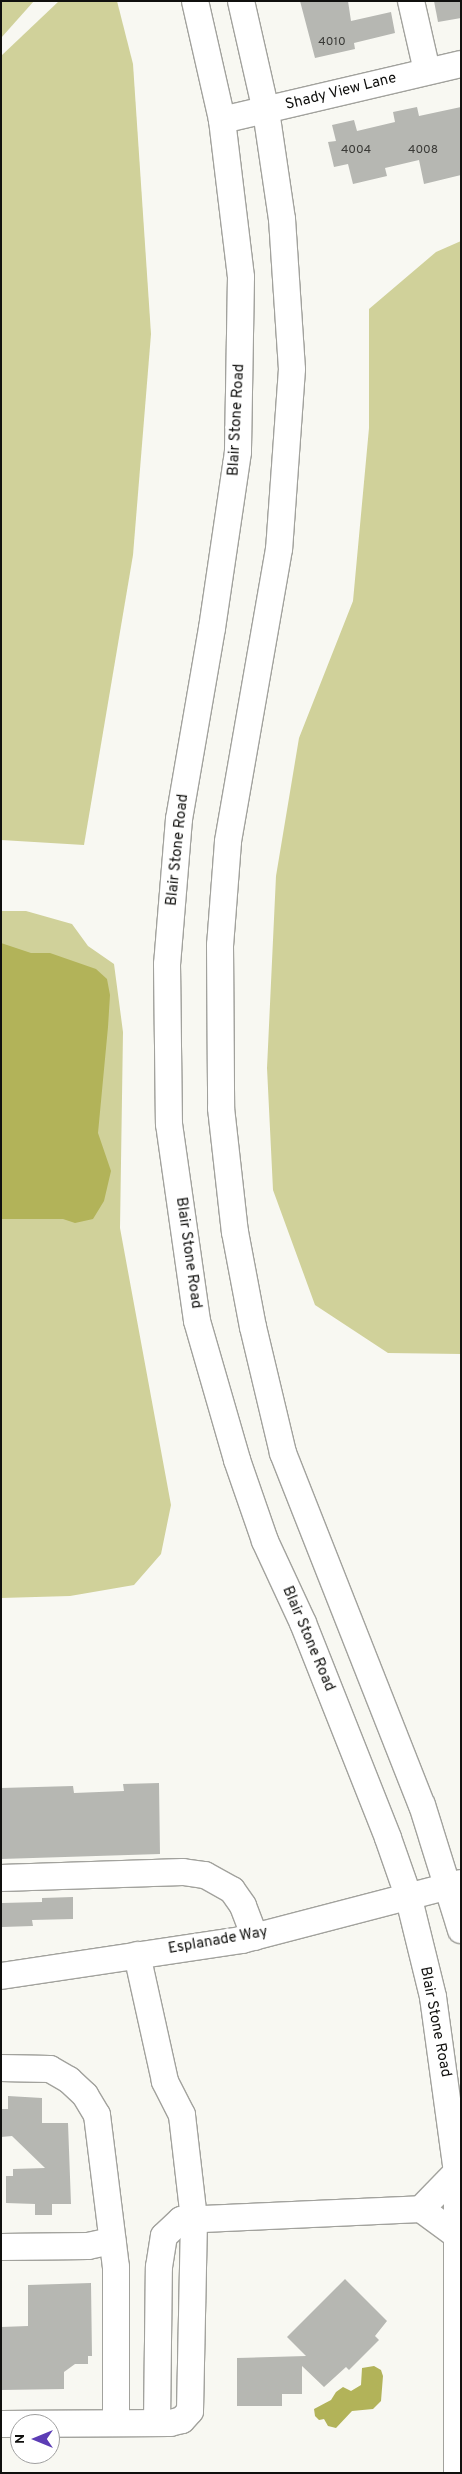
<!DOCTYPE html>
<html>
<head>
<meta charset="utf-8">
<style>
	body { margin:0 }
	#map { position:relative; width:462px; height:2474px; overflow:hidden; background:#f8f8f2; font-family:Overpass,sans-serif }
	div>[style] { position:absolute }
	.green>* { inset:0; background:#d0d19a }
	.water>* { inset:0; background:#b2b359 }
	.building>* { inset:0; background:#b6b7b2 }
	.roads { filter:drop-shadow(1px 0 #a2a29d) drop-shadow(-1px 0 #a2a29d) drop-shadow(0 1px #a2a29d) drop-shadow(0 -1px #a2a29d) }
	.minor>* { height:26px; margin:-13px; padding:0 13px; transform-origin:13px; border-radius:13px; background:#fff }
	span { translate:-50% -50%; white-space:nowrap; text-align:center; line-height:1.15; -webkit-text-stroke:5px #fff; paint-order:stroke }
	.number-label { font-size:12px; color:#3a3a37 }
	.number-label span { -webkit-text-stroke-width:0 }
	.street-label { font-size:15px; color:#10100e }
	.frame { position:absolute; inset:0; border:2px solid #10100e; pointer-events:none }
	.north { position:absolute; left:10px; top:2414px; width:50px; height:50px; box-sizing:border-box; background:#fff; border:1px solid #9f9f9f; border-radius:50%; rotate:270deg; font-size:14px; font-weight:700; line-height:20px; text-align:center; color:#10100e }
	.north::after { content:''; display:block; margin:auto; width:18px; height:22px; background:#5c3db5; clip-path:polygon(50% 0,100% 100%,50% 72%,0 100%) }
</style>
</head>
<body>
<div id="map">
	<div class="green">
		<i style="clip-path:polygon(1px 1px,34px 1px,1px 38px)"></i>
		<i style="clip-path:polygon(59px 1px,117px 1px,133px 64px,151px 334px,133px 555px,84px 845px,1px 840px,1px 56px)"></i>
		<i style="clip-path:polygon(461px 241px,461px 1354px,388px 1353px,315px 1305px,273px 1190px,267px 1068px,276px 876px,299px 738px,353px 601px,369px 428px,369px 309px,436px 252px)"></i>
		<i style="clip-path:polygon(1px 911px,26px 911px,72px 924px,88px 946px,114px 964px,123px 1032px,120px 1228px,171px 1505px,161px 1554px,134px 1585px,70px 1596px,1px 1598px)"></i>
	</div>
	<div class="water">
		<i style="clip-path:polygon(1px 943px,31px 953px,50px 953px,96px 969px,107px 979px,110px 995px,108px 1027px,98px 1133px,111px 1171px,104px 1201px,93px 1219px,75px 1223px,63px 1219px,1px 1219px)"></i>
		<i style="clip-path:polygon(374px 2366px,381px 2370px,383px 2376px,381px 2401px,373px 2409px,352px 2411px,336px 2428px,328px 2426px,324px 2419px,319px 2420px,315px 2416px,314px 2409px,331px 2400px,336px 2392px,343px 2387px,351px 2391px,361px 2385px,362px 2368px)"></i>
	</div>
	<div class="building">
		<i style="clip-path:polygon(300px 1px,348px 1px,351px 21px,391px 12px,395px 33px,354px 43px,355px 49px,315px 58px)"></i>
		<i style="clip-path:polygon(434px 1px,461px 1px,461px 18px,438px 22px)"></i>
		<i style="clip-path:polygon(417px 107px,419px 116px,461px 107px,461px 175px,424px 184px,419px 160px,385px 168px,387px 176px,353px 184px,348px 164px,334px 167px,328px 142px,336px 141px,332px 125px,354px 120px,357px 131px,395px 122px,393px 112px)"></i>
		<i style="clip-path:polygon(159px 1783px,160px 1854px,1px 1859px,1px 1788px,73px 1786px,74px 1793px,124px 1791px,123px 1784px)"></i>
		<i style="clip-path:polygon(73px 1897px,73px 1919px,32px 1920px,33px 1926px,2px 1927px,2px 1903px,42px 1902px,42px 1898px)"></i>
		<i style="clip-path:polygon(8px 2096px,42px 2098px,42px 2123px,68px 2123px,71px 2204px,52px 2204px,52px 2215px,35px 2215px,35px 2204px,6px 2203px,6px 2176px,13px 2176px,13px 2169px,45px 2168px,12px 2136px,1px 2137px,1px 2109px,8px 2109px)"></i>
		<i style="clip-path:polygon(345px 2279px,387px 2321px,375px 2336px,379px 2340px,349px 2370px,346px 2367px,324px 2387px,302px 2366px,302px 2394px,282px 2394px,282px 2406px,237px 2406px,237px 2358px,306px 2356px,287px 2337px)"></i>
		<i style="clip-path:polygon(91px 2283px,92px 2356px,88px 2356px,88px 2364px,75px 2364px,64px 2372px,64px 2389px,1px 2390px,1px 2327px,28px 2326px,28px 2285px)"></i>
	</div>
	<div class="roads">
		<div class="minor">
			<i style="left:195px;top:1px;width:122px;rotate:77.2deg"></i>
			<i style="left:222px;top:120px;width:158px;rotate:83.1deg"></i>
			<i style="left:241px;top:277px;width:175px;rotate:91deg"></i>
			<i style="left:238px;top:452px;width:178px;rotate:98.4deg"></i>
			<i style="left:212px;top:628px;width:194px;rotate:99.8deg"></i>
			<i style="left:179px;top:819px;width:145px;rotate:94.7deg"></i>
			<i style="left:167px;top:964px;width:160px;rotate:89.3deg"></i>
			<i style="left:169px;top:1124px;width:199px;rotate:81.9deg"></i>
			<i style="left:197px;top:1321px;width:145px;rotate:73.9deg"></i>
			<i style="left:237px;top:1460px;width:86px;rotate:70.9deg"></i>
			<i style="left:265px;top:1541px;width:90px;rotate:65.1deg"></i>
			<i style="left:303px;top:1623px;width:231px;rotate:68.4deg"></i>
			<i style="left:388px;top:1838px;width:60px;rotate:70.7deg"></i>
			<i style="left:408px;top:1895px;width:105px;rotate:76.2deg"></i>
			<i style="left:433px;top:1997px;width:177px;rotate:82.2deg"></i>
			<i style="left:457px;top:2172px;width:301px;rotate:90deg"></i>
			<i style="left:241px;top:1px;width:113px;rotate:77.2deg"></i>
			<i style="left:266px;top:111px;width:109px;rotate:81.6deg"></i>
			<i style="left:282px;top:219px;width:150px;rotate:86.2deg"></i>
			<i style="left:292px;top:369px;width:180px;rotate:94.1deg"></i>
			<i style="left:279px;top:549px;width:297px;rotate:99.9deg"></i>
			<i style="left:228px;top:842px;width:103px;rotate:94.4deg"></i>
			<i style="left:220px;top:945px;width:163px;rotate:89.6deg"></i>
			<i style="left:221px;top:1108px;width:125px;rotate:83.6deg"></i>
			<i style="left:235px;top:1232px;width:97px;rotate:79.3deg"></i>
			<i style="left:253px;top:1327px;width:130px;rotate:76.6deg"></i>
			<i style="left:283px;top:1453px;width:378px;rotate:68.5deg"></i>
			<i style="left:422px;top:1805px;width:131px;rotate:72.7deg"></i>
			<i style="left:411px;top:1px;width:72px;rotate:77.1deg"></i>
			<i style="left:222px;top:120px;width:245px;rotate:-13.2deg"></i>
			<i style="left:1px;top:1878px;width:182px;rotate:-1.9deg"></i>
			<i style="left:183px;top:1872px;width:22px;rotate:8deg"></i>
			<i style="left:205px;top:1875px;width:31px;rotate:29deg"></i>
			<i style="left:232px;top:1890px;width:19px;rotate:55deg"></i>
			<i style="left:243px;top:1906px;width:33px;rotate:69deg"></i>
			<i style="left:1px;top:1976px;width:244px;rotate:-8.5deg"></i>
			<i style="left:242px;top:1940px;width:226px;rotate:-14.6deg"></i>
			<i style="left:1px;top:2068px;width:49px;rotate:1.2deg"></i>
			<i style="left:50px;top:2069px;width:22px;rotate:30deg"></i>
			<i style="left:69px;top:2080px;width:22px;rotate:43deg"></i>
			<i style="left:85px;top:2095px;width:23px;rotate:59deg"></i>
			<i style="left:97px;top:2115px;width:153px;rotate:82.9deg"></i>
			<i style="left:116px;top:2267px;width:156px;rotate:90deg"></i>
			<i style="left:421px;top:2209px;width:52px;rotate:-45.8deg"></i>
			<i style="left:1px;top:2247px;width:87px;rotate:-0.7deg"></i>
			<i style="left:88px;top:2246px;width:25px;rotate:-12deg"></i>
			<i style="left:157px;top:2423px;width:156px;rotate:-89.3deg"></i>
			<i style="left:159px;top:2267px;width:31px;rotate:-81deg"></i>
			<i style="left:164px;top:2236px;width:23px;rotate:-43deg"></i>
			<i style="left:181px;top:2220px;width:240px;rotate:-2.6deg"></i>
			<i style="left:421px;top:2209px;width:47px;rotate:36.4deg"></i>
			<i style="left:1px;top:2424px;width:169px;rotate:-0.3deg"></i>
			<i style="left:170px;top:2423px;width:12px;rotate:-14deg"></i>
			<i style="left:182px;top:2420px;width:12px;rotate:-48deg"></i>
			<i style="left:190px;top:2411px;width:192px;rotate:-88.8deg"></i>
			<i style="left:194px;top:2219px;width:105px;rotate:-96.6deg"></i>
			<i style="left:182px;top:2115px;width:38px;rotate:-117deg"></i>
			<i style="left:165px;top:2081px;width:129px;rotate:-102.5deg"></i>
		</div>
	</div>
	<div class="number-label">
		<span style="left:332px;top:43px">4010</span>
		<span style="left:356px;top:151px">4004</span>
		<span style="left:423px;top:151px">4008</span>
	</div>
	<div class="street-label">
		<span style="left:341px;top:92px;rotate:-14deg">Shady View Lane</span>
		<span style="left:237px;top:420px;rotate:-87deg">Blair Stone Road</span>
		<span style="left:178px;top:850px;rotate:-84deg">Blair Stone Road</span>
		<span style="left:188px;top:1253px;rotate:82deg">Blair Stone Road</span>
		<span style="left:308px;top:1639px;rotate:67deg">Blair Stone Road</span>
		<span style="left:218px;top:1941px;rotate:-10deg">Esplanade Way</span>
		<span style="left:435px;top:2022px;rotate:79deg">Blair Stone Road</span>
	</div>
	<div class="frame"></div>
	<div class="north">N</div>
</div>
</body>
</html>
